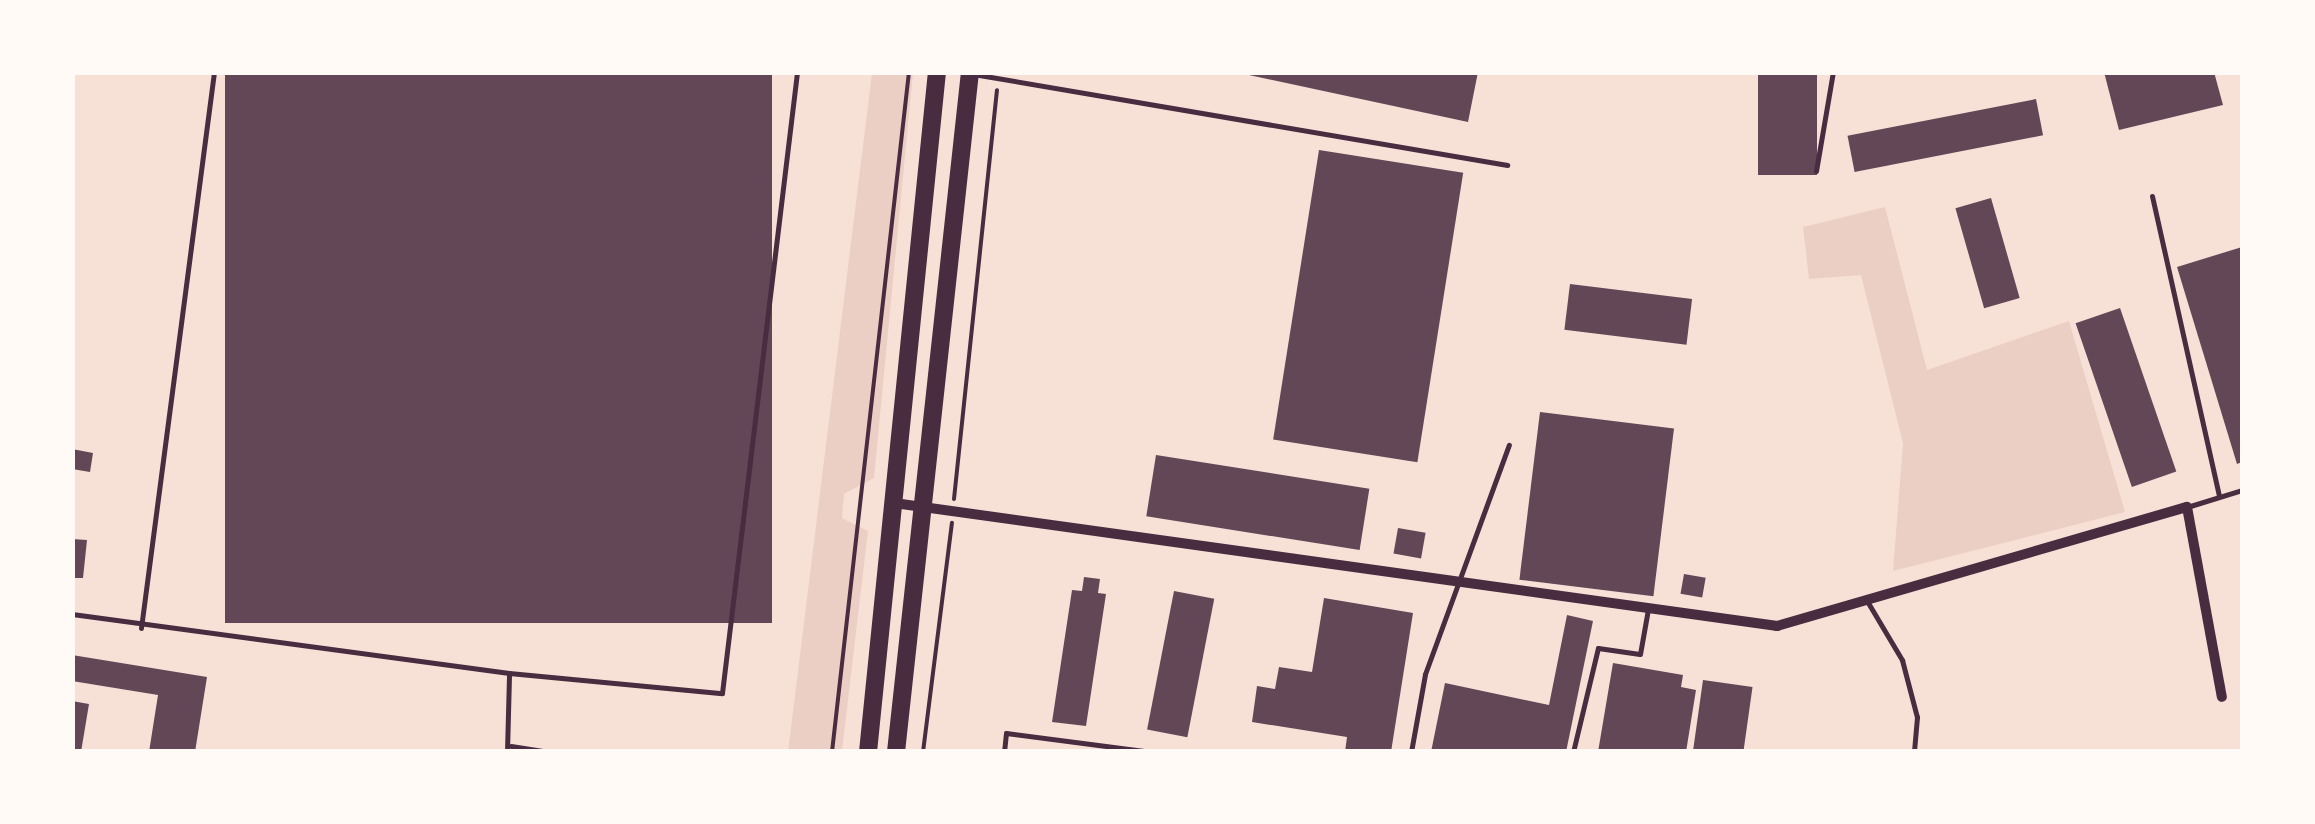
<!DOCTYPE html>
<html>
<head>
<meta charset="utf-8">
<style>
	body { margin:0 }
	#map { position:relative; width:2315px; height:824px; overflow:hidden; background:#f7e1d7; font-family:Roboto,sans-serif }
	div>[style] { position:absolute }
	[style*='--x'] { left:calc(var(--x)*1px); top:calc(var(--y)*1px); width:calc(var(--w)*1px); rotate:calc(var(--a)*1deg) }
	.green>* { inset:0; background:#ebcfc5 }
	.building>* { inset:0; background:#644757; transform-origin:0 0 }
	.path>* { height:4px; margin:-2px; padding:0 2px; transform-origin:2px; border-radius:2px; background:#4a2c40 }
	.service>* { height:5px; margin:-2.5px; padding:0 2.5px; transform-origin:2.5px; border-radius:2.5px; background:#4a2c40 }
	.minor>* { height:10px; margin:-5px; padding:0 5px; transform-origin:5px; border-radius:5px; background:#4a2c40 }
	.primary>* { height:18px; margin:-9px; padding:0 9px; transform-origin:9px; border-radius:9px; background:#4a2c40 }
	span { translate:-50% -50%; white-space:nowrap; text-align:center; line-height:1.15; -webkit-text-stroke:10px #fffaf5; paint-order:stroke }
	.frame { position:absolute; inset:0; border:75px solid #fffaf5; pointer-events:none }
</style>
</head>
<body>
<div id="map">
	<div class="green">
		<i style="clip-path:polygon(872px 73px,913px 73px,874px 478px,844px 494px,842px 518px,868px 531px,842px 751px,788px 752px)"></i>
		<i style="clip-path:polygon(1885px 207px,1927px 370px,2069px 321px,2125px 512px,1893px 571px,1903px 443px,1861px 275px,1809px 279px,1803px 227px)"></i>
	</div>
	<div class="building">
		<i style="left:225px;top:72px;width:547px;height:551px"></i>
		<i style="clip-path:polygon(1235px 72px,1478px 72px,1468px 122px)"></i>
		<i style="left:1758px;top:72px;width:59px;height:103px"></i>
		<i style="clip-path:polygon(2104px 72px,2214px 72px,2223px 105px,2119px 130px)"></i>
		<i style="left:2036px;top:99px;width:37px;height:192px;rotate:79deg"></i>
		<i style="left:1319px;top:150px;width:146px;height:293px;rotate:9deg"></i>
		<i style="left:1991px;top:198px;width:104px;height:37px;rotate:74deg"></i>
		<i style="clip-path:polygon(2242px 247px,2242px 462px,2237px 464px,2177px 267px)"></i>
		<i style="left:1570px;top:284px;width:123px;height:46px;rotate:7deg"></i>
		<i style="left:2120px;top:308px;width:173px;height:47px;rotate:71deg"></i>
		<i style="left:1540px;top:412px;width:135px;height:169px;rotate:7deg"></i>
		<i style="clip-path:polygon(72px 449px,93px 453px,90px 472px,72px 469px)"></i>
		<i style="left:1156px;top:455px;width:216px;height:62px;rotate:9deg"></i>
		<i style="left:1398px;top:528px;width:28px;height:26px;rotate:10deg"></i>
		<i style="clip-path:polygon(72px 539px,87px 540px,83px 578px,72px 578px)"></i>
		<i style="left:1684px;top:574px;width:22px;height:20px;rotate:10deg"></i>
		<i style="clip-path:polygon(1084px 577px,1100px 579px,1098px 593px,1106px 594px,1086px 726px,1052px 722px,1072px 590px,1082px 591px)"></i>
		<i style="left:1174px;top:591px;width:41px;height:141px;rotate:11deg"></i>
		<i style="clip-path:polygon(1324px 598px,1413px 613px,1391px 752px,1345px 752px,1347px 737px,1252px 722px,1257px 686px,1275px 689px,1279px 667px,1312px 672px)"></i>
		<i style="clip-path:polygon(1567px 615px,1593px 621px,1566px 752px,1431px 752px,1445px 683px,1549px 705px)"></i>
		<i style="clip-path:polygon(72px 655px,207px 677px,195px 752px,149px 752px,158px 695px,72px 681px)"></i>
		<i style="clip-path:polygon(1613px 663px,1683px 675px,1681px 687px,1696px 690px,1686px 752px,1598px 752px)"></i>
		<i style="left:1703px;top:680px;width:50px;height:73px;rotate:8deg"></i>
		<i style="clip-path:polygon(72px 701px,89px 704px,81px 752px,72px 752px)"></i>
	</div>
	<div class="path">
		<i style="--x:954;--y:499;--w:411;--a:-84"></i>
		<i style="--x:832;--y:752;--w:684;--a:-83.54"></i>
		<i style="--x:923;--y:752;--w:231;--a:-82.8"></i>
	</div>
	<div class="service">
		<i style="--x:973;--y:74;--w:542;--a:9.67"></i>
		<i style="--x:1816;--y:171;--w:100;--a:-80.3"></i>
		<i style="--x:2152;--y:196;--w:307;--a:77.4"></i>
		<i style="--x:2187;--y:507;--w:58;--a:-17.2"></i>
		<i style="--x:1867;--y:601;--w:69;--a:59.3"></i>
		<i style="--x:1902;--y:660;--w:59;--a:75.3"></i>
		<i style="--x:1917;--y:717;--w:35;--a:95"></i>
		<i style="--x:72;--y:614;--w:441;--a:7.7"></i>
		<i style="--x:509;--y:673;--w:214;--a:5.4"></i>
		<i style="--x:722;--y:693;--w:626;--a:-83.11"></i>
		<i style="--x:141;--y:628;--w:561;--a:-82.52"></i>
		<i style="--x:511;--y:746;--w:37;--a:9"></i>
		<i style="--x:507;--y:752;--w:79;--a:-88.5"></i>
		<i style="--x:1004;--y:752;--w:19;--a:-84"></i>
		<i style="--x:1006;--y:733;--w:147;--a:7.4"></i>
		<i style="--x:1411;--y:752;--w:79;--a:-79.8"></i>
		<i style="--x:1425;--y:674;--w:244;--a:-69.9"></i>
		<i style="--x:1573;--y:752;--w:107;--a:-76.5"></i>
		<i style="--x:1598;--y:648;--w:42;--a:8.1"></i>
		<i style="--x:1640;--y:654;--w:46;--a:-79.9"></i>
	</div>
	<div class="minor">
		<i style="--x:894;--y:503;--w:892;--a:7.93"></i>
		<i style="--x:1777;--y:626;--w:427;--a:-16.2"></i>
		<i style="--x:2187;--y:507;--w:193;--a:79.6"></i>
	</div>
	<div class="primary">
		<i style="--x:868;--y:752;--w:683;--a:-84.21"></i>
		<i style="--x:896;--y:752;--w:684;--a:-83.79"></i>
	</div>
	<div class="frame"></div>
</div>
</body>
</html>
